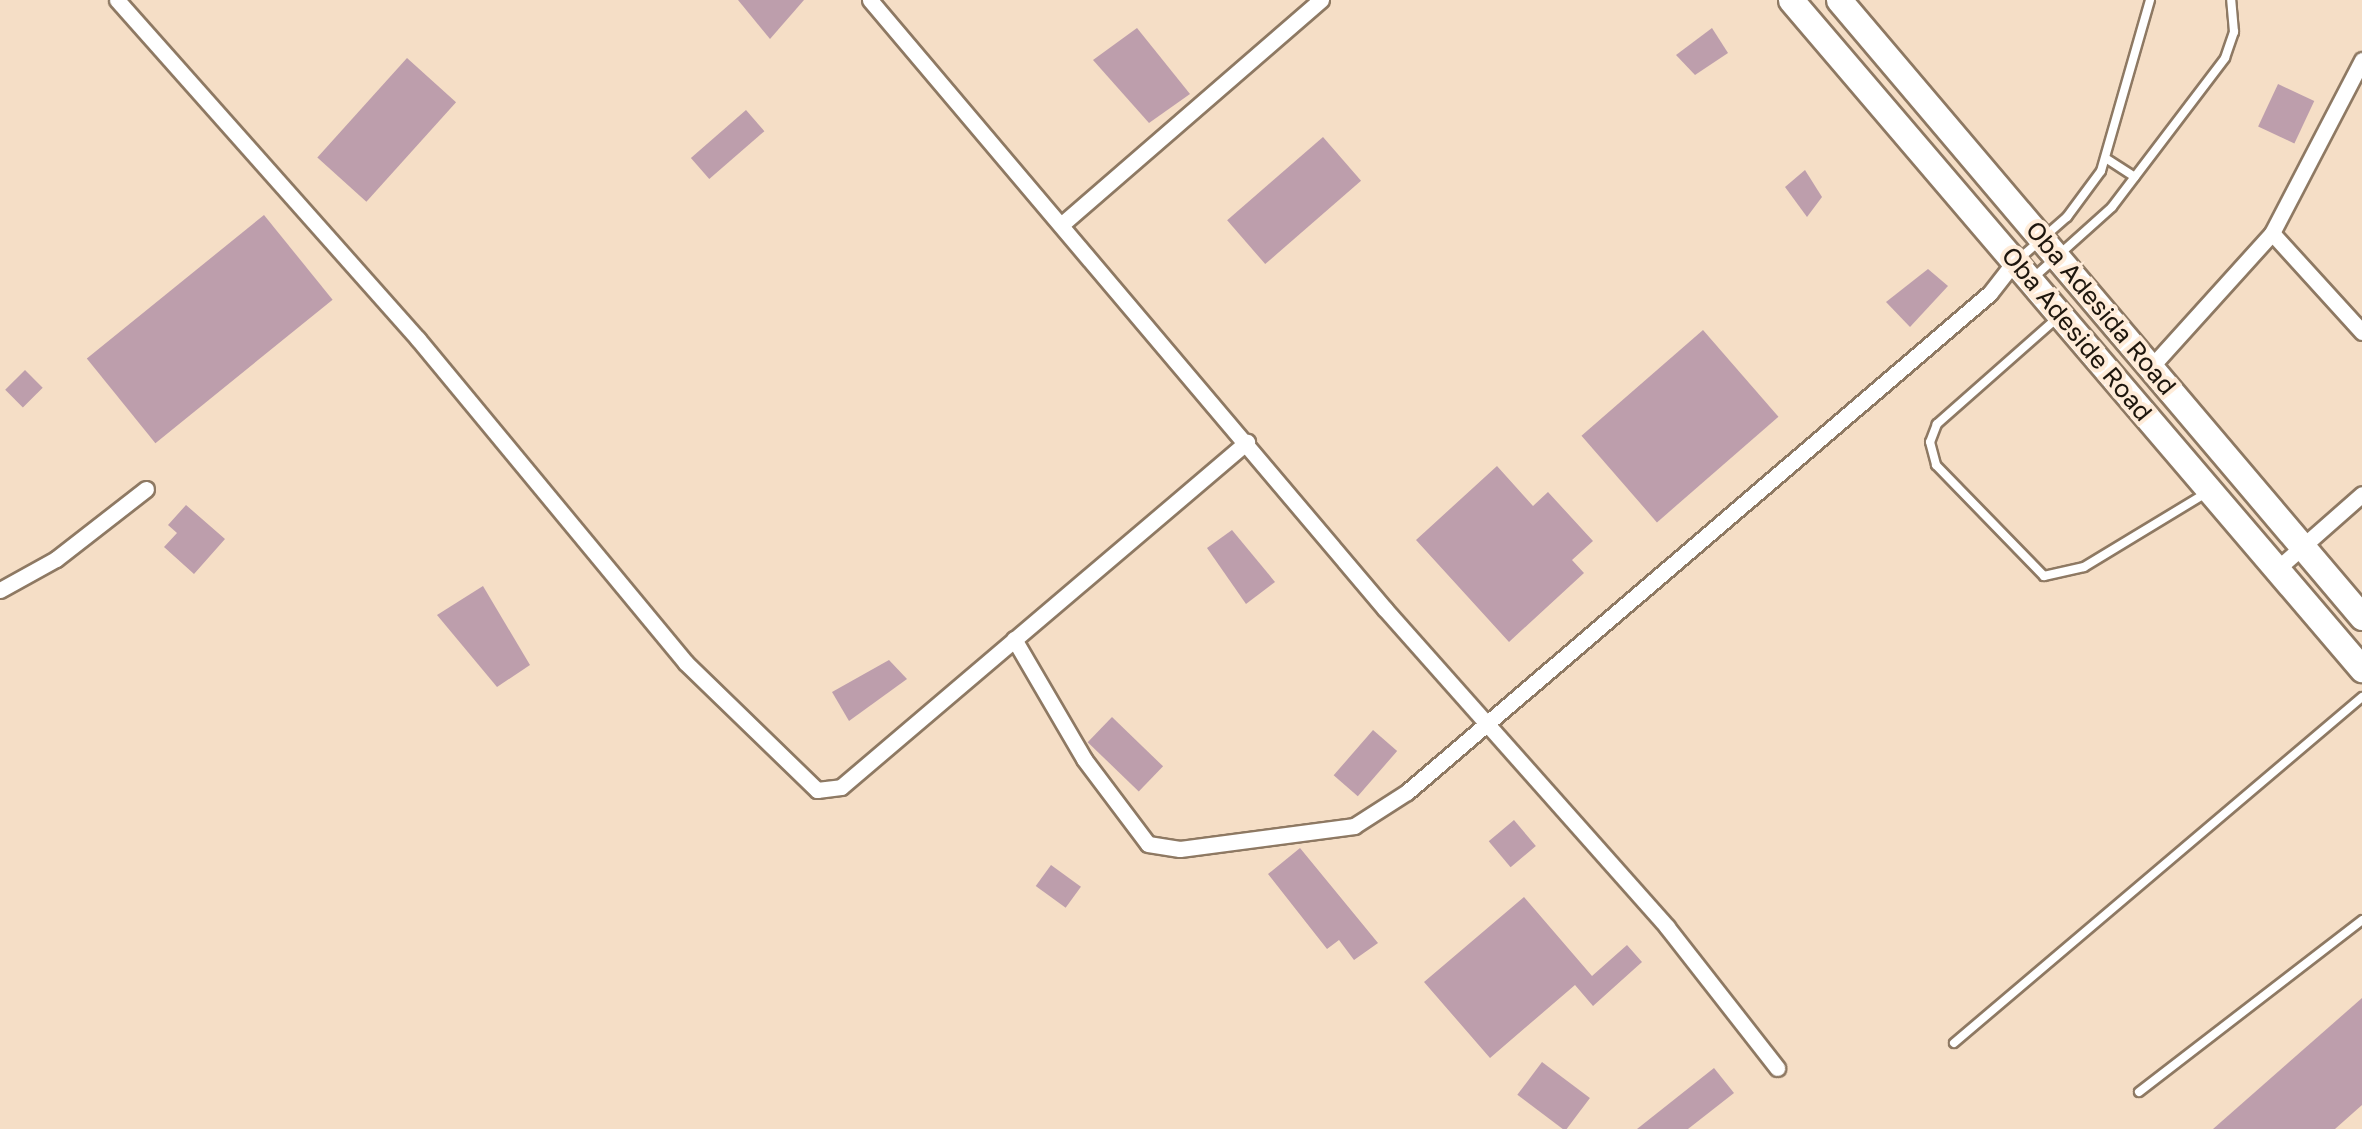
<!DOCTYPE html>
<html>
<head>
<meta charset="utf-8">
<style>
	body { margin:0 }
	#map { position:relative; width:2362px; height:1129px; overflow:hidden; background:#f5dec6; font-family:"Golos Text",sans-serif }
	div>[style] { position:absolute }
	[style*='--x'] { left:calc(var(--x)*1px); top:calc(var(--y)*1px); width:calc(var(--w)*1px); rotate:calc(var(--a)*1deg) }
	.building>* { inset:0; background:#bd9eac; transform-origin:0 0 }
	.roads { filter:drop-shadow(2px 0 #8e7963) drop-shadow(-2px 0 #8e7963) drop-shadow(0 2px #8e7963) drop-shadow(0 -2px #8e7963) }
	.lane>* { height:8px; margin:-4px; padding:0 4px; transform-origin:4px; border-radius:4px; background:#fff }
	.street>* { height:15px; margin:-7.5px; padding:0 7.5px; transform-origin:7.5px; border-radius:7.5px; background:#fff }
	.primary>* { height:25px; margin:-12.5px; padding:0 12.5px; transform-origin:12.5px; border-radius:12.5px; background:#fff }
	span { translate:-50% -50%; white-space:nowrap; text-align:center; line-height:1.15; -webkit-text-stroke:8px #ffecd9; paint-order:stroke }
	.street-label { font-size:25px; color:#1e160d }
</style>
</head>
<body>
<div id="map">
	<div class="building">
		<i style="clip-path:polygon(738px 0,804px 0,770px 39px)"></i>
		<i style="clip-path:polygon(1137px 28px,1190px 94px,1149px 123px,1093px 60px)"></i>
		<i style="clip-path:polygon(1712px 28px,1728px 53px,1695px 75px,1676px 55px)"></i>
		<i style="left:407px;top:58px;width:66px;height:134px;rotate:42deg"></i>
		<i style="left:2278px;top:84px;width:40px;height:47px;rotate:25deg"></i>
		<i style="left:746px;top:110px;width:28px;height:73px;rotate:49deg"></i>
		<i style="left:1323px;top:137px;width:58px;height:127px;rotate:49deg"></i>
		<i style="clip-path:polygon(1805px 170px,1822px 197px,1807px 217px,1785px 187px)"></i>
		<i style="left:264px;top:215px;width:109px;height:228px;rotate:51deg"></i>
		<i style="clip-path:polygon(1928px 269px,1948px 286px,1910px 327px,1886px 302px)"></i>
		<i style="left:1703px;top:330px;width:115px;height:161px;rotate:49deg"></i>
		<i style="left:25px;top:370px;width:25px;height:28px;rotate:45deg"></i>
		<i style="clip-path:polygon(1497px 466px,1533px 506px,1548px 492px,1593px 541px,1572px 560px,1584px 573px,1509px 642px,1416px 540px)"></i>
		<i style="clip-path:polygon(186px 505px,225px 539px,194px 574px,164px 547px,177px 533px,168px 525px)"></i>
		<i style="clip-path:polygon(1232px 530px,1275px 582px,1246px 604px,1207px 548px)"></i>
		<i style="clip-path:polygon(483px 586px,530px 665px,497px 687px,437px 615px)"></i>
		<i style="clip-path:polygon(889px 660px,907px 679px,849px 721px,832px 692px)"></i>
		<i style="left:1112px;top:717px;width:71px;height:35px;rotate:44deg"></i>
		<i style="left:1373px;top:730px;width:32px;height:60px;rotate:41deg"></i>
		<i style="left:1514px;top:820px;width:34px;height:33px;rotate:50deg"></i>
		<i style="clip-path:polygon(1300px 848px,1378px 943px,1354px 960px,1339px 940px,1327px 949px,1268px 874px)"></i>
		<i style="left:1051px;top:865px;width:37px;height:26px;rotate:36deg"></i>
		<i style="clip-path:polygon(1524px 897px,1592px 976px,1627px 945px,1642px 962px,1593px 1006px,1575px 985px,1490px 1058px,1424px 982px)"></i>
		<i style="clip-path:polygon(2362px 998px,2362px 1105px,2335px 1129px,2213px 1129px)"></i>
		<i style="left:1542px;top:1062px;width:60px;height:41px;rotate:37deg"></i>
		<i style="clip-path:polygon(1714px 1068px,1734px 1093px,1688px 1129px,1637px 1129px)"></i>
	</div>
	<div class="roads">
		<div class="lane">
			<i style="--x:2107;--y:159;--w:33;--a:33"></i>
			<i style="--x:2019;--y:259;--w:64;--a:-41.2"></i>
			<i style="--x:2067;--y:217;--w:57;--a:-53.5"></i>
			<i style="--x:2101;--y:171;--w:178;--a:-74"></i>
			<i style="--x:2033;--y:278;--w:106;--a:-41.9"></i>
			<i style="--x:2112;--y:207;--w:187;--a:-52.8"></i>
			<i style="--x:2225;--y:58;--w:28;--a:-71"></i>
			<i style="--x:2234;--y:32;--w:32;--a:-95"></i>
			<i style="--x:2056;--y:319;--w:159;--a:138.6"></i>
			<i style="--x:1937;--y:424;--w:19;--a:111"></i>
			<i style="--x:1930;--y:442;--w:24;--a:75"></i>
			<i style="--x:1936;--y:465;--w:155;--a:45.8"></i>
			<i style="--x:2044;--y:576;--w:41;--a:-12.7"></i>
			<i style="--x:2084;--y:567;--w:143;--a:-31.2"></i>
			<i style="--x:1954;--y:1043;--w:535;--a:-40.3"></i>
			<i style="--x:2139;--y:1092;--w:282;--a:-37.6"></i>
		</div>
		<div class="street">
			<i style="--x:117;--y:0;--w:453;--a:48.4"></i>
			<i style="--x:418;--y:339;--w:419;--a:50.4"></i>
			<i style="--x:685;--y:662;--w:184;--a:44.1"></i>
			<i style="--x:817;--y:790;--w:24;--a:-7"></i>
			<i style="--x:841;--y:787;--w:533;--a:-40.36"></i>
			<i style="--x:870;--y:0;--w:798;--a:49.78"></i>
			<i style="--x:1385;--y:609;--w:425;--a:48.4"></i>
			<i style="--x:1667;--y:927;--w:179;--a:52"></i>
			<i style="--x:1061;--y:225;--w:344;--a:-40.9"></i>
			<i style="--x:2272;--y:233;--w:134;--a:47.7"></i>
			<i style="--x:2151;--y:367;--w:181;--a:-47.9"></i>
			<i style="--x:2272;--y:233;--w:195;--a:-62.5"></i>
			<i style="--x:2277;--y:569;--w:113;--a:-41.4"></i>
			<i style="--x:0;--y:590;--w:64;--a:-29"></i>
			<i style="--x:56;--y:559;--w:114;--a:-37.9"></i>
			<i style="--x:1014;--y:639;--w:139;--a:59.7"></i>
			<i style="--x:1084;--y:759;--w:106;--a:53"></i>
			<i style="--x:1148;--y:844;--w:32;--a:9"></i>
			<i style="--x:1180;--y:849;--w:176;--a:-7.5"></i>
			<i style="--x:1354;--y:826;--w:63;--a:-32.7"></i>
			<i style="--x:1407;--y:792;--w:767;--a:-40.56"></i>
			<i style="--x:1990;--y:293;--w:41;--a:-52"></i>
		</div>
		<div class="primary">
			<i style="--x:1791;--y:0;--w:880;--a:49.52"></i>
			<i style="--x:1839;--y:0;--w:809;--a:49.71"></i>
		</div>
	</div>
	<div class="street-label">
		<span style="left:2101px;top:308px;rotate:50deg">Oba Adesida Road</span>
		<span style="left:2077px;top:334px;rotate:50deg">Oba Adeside Road</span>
	</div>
</div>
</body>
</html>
